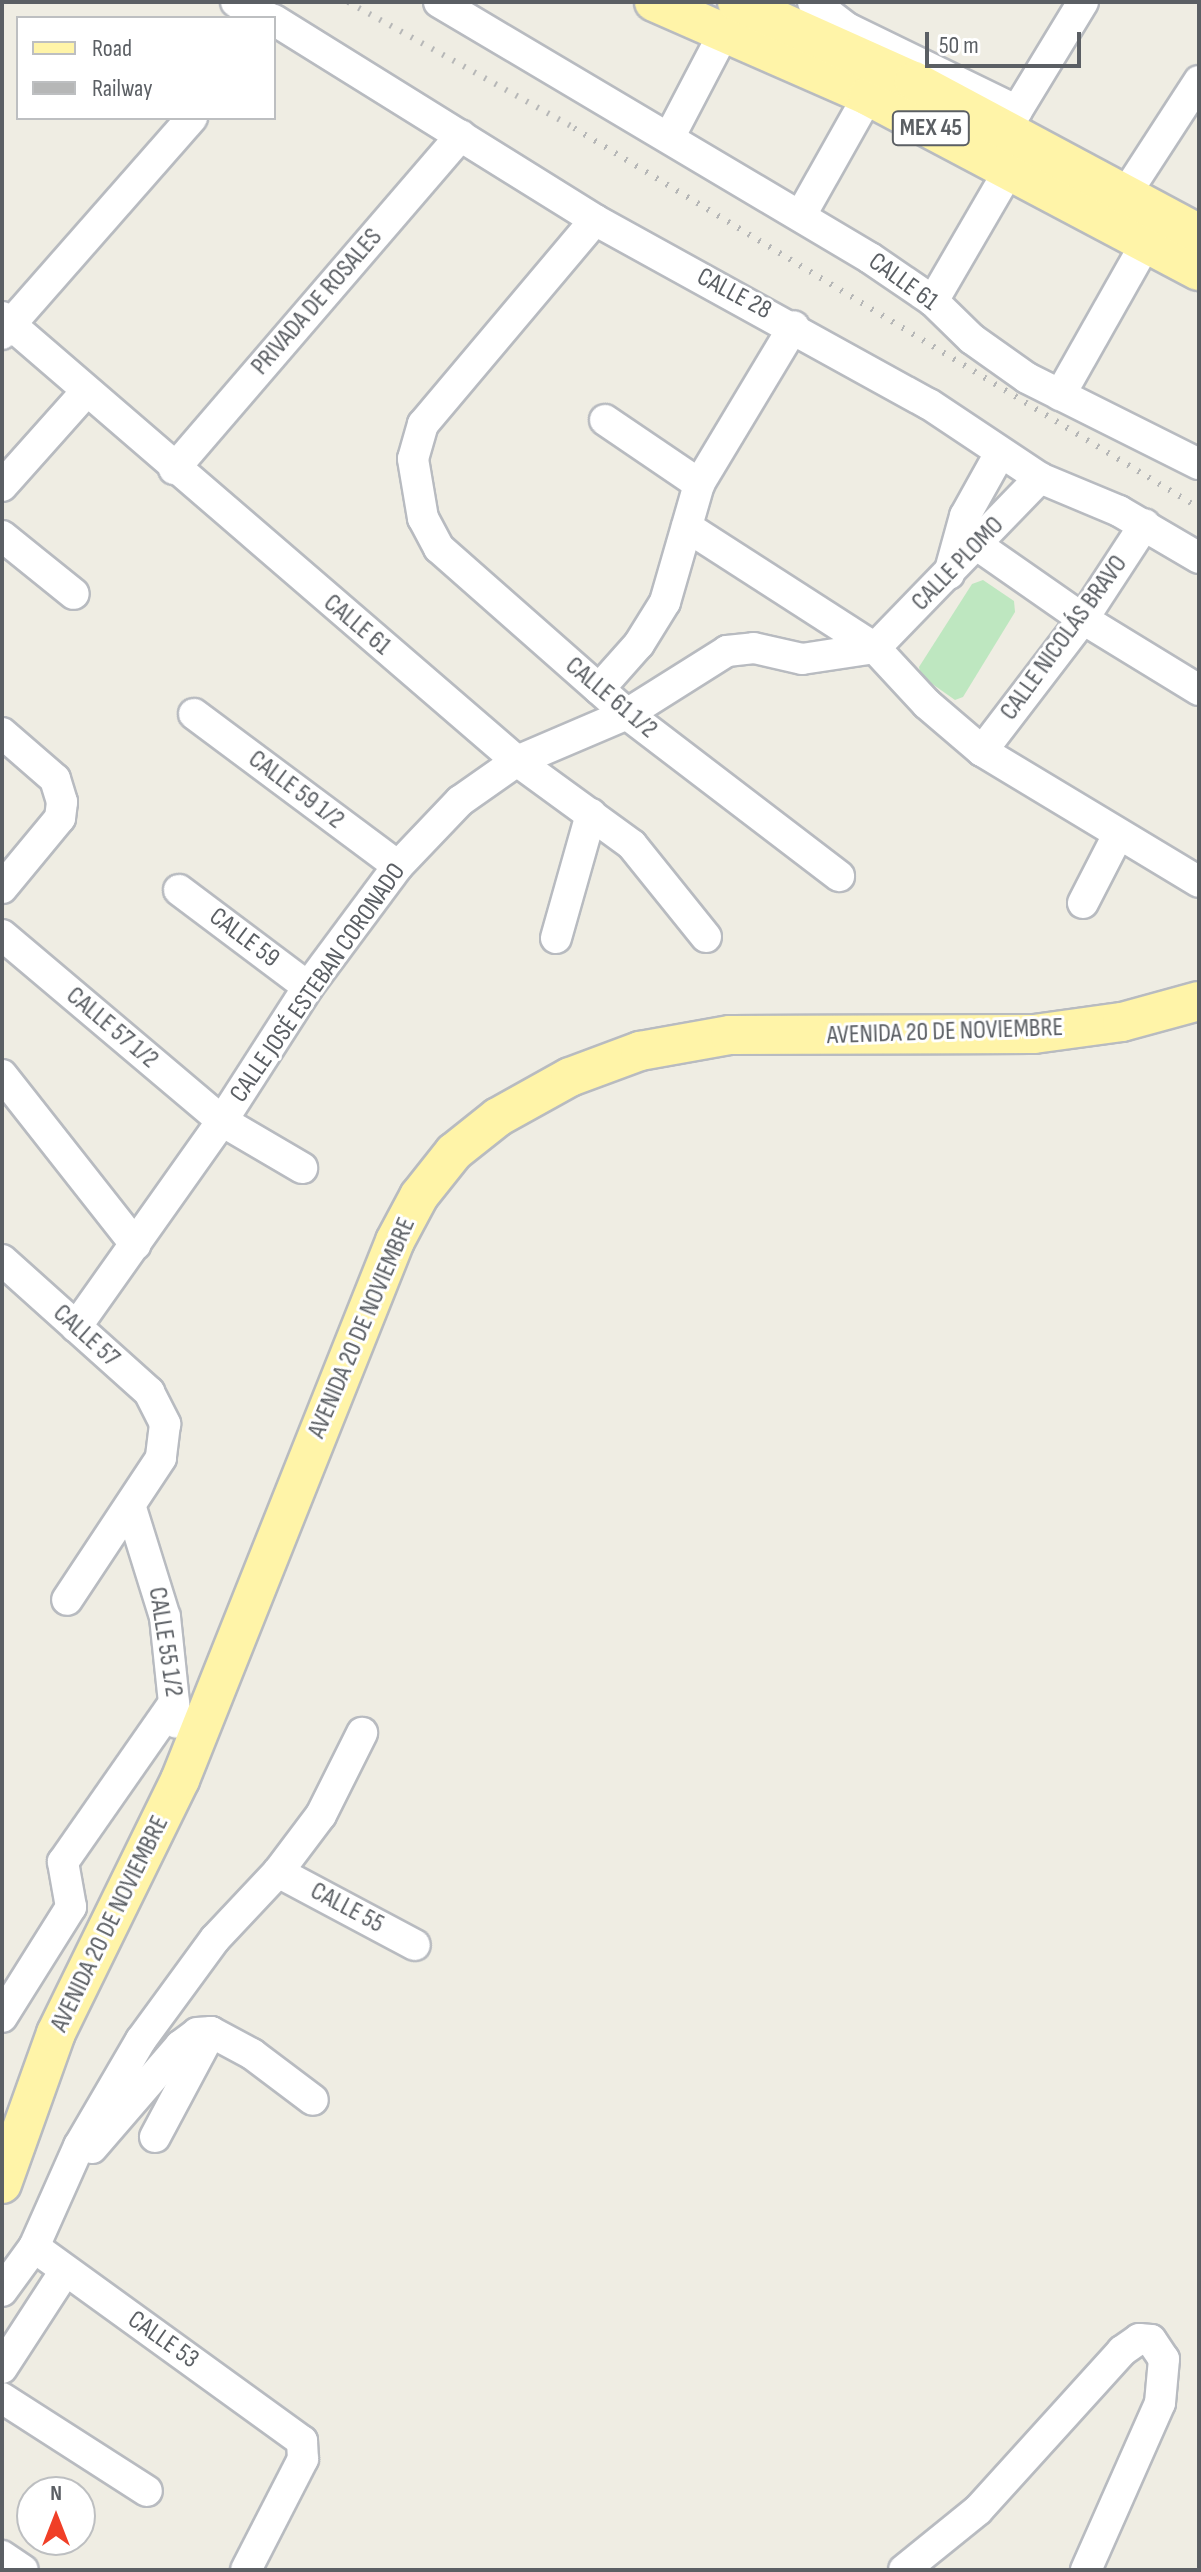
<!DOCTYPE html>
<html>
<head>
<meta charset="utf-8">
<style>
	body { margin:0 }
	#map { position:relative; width:1201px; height:2572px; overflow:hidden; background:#efede3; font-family:"Sofia Sans Condensed",sans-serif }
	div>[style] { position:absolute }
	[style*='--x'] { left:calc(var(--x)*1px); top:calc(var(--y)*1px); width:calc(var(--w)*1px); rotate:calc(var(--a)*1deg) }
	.green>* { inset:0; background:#bee7c0 }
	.roads { filter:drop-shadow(2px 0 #b8bbc0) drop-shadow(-2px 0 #b8bbc0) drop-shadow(0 2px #b8bbc0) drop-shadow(0 -2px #b8bbc0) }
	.minor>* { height:30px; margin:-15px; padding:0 15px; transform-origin:15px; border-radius:15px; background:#fff }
	.major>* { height:38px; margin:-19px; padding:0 19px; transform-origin:19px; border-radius:19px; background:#fff4a8 }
	.rail>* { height:6px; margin-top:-3px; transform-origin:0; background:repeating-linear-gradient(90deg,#b6b7b7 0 2px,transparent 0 12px) }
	span { translate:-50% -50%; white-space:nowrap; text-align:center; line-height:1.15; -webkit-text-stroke:6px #fff; paint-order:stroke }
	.shield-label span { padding:2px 6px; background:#fff; border:2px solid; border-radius:6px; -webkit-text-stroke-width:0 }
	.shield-label { font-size:24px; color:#5b5f64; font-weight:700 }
	.street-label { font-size:26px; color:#5b5f64 }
	.frame { position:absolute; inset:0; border:4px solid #5b5f64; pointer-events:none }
	.legend { position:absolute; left:16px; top:16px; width:260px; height:104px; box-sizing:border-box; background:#fff; border:2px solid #bdbfc1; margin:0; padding:10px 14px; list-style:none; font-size:24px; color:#5b5f64 }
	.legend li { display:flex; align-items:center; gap:16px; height:40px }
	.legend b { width:40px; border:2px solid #bdbfc1 }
	.north { position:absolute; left:16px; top:2476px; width:80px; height:80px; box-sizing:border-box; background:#fff; border:2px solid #bdbfc1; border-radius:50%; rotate:0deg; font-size:22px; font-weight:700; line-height:32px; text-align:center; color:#5b5f64 }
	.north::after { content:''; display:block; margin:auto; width:28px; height:36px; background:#f03f27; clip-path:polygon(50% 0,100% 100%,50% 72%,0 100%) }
	.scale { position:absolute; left:925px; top:32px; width:156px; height:36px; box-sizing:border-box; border:4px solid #5b5f64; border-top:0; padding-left:10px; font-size:24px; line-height:28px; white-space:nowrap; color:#5b5f64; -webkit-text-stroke:6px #fff; paint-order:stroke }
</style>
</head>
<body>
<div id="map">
	<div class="green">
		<i style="clip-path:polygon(983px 580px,1014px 601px,1015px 612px,963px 697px,955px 700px,921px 676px,919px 667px,972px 584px)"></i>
	</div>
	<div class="roads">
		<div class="minor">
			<i style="--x:236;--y:2;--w:37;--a:26"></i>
			<i style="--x:439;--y:2;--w:501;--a:30.71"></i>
			<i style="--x:870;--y:258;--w:76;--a:34.3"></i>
			<i style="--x:933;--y:301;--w:54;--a:44.3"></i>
			<i style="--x:972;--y:339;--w:67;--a:35.3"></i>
			<i style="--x:1027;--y:378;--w:192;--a:26.6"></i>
			<i style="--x:813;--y:2;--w:43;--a:37.4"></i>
			<i style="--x:847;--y:28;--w:189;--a:26"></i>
			<i style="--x:274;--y:20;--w:378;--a:31.9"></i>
			<i style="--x:595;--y:220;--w:381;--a:28.9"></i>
			<i style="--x:929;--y:404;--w:133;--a:33.7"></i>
			<i style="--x:1040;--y:478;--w:86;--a:22.7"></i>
			<i style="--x:1119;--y:511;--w:93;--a:30.4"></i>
			<i style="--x:1007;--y:127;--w:146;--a:-58.7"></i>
			<i style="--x:670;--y:136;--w:119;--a:-62.4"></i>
			<i style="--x:1125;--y:195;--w:136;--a:-57"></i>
			<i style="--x:801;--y:215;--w:137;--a:-60.6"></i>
			<i style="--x:595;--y:220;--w:267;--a:130.1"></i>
			<i style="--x:423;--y:424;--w:36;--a:106"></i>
			<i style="--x:413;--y:459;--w:60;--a:80.4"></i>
			<i style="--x:423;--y:518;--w:34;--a:62"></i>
			<i style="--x:439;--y:548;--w:251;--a:41.4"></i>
			<i style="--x:627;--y:714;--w:267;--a:37.4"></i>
			<i style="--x:933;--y:301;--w:155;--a:-59.8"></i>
			<i style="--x:2;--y:317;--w:680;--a:40.77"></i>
			<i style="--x:517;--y:761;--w:142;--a:36.1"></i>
			<i style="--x:632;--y:845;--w:118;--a:51.2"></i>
			<i style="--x:2;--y:334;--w:288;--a:-48.7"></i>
			<i style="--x:1060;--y:395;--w:175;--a:-60.5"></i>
			<i style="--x:605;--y:420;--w:114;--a:34.2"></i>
			<i style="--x:174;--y:469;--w:440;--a:-49.3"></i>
			<i style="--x:2;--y:486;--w:125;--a:-48.3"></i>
			<i style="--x:687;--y:527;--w:224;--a:32.8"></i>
			<i style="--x:875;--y:648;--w:76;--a:47.1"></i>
			<i style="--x:927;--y:704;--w:72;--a:40.5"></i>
			<i style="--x:982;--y:751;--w:253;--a:31.1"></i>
			<i style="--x:2;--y:536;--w:92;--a:38.9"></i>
			<i style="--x:977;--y:545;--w:129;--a:34.9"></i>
			<i style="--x:1083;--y:619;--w:136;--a:31.5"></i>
			<i style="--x:949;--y:574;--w:60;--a:-74.6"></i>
			<i style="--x:965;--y:516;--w:72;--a:-60.9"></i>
			<i style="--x:599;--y:689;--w:60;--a:-48.4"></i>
			<i style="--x:639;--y:644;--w:49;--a:-58.2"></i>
			<i style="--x:665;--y:602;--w:123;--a:-73.9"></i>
			<i style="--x:699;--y:484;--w:184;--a:-59"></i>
			<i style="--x:194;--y:714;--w:254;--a:36.7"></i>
			<i style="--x:2;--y:733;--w:70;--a:41"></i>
			<i style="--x:55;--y:779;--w:24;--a:73"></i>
			<i style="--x:62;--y:802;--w:16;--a:97"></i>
			<i style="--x:60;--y:818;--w:91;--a:129.6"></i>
			<i style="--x:982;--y:751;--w:166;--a:-52.6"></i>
			<i style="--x:1083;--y:619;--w:113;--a:-56.9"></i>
			<i style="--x:179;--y:890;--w:161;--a:36.9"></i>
			<i style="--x:1083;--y:903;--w:76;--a:-62.8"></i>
			<i style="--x:2;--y:935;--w:288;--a:40.2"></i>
			<i style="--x:222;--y:1121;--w:93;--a:30.4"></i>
			<i style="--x:556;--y:938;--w:129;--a:-74.2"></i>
			<i style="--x:2;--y:1075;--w:216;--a:51.8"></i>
			<i style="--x:2;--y:1260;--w:198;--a:41.9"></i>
			<i style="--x:149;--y:1392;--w:36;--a:63"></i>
			<i style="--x:165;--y:1424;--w:34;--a:97"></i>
			<i style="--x:161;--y:1458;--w:170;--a:123.5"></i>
			<i style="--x:76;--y:1327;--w:252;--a:-54.7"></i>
			<i style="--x:222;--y:1121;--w:159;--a:-57.3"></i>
			<i style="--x:308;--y:987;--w:151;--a:-53.4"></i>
			<i style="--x:398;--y:866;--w:90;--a:-46.4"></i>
			<i style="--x:460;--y:801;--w:70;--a:-35.1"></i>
			<i style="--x:517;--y:761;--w:120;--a:-23.1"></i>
			<i style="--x:627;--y:714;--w:118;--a:-32.2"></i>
			<i style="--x:727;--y:651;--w:27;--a:-6"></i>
			<i style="--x:754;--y:648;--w:49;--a:12.9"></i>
			<i style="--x:802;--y:659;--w:74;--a:-8.6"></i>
			<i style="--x:875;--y:648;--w:237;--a:-45.9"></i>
			<i style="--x:131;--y:1508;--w:114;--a:72.7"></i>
			<i style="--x:165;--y:1617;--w:106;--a:84"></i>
			<i style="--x:278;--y:1872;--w:155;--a:28.1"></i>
			<i style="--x:2;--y:2017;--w:130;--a:-57.9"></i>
			<i style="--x:71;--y:1907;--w:46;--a:-100.1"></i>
			<i style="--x:63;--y:1862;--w:194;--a:-55.1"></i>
			<i style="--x:155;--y:2137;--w:119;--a:-61.9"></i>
			<i style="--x:92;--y:2148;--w:135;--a:-49.2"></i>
			<i style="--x:180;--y:2046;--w:21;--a:-37"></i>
			<i style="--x:197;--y:2033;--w:14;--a:-4"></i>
			<i style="--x:211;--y:2032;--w:47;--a:28.2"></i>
			<i style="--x:252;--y:2054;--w:76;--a:37"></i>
			<i style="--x:34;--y:2247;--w:331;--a:35.9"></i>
			<i style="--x:302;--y:2441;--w:18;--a:87"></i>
			<i style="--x:303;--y:2459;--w:125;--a:117.2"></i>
			<i style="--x:2;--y:2291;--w:54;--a:-54"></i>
			<i style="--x:34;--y:2247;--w:111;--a:-66"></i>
			<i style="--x:79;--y:2146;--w:123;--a:-59.7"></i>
			<i style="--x:141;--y:2040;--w:125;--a:-53.8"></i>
			<i style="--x:215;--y:1939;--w:92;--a:-46.8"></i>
			<i style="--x:278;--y:1872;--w:71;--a:-53"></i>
			<i style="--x:321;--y:1815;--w:92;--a:-63.4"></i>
			<i style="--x:2;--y:2368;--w:116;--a:-57"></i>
			<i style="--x:2;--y:2398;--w:172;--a:32.7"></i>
			<i style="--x:2;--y:2556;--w:25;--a:34"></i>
			<i style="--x:904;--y:2570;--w:95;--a:-39"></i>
			<i style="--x:978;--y:2510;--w:215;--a:-47.8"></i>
			<i style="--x:1122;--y:2351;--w:21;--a:-35"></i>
			<i style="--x:1139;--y:2339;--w:12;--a:5"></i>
			<i style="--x:1151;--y:2340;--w:23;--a:56"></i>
			<i style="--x:1164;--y:2359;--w:44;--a:95.2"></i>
			<i style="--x:1160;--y:2403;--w:183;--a:113.9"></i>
		</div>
		<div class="major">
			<i style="--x:654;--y:2;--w:234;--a:23.7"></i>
			<i style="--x:868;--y:96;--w:374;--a:27.9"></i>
			<i style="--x:737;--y:2;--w:194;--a:24.1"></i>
			<i style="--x:914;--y:81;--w:323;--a:28.2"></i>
			<i style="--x:2;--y:2184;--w:160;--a:-70.3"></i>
			<i style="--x:56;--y:2033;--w:282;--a:-63.9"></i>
			<i style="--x:180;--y:1780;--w:580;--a:-68.25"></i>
			<i style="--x:395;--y:1241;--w:51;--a:-61.9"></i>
			<i style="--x:419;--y:1196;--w:56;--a:-51.5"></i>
			<i style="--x:454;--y:1152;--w:56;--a:-38.5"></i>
			<i style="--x:498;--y:1117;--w:82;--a:-29.1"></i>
			<i style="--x:570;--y:1077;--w:75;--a:-20.4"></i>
			<i style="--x:640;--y:1051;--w:91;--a:-10.1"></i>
			<i style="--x:730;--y:1035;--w:304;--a:-0.2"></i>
			<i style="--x:1034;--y:1034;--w:89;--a:-7.8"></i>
			<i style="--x:1122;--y:1022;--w:80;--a:-15.3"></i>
		</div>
	</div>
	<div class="rail">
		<i style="--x:348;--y:2;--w:259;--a:29.1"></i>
		<i style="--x:574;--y:128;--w:731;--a:31.3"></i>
	</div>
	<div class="shield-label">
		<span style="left:931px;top:128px">MEX 45</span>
	</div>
	<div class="street-label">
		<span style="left:903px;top:282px;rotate:36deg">CALLE 61</span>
		<span style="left:734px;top:294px;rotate:28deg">CALLE 28</span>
		<span style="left:317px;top:302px;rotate:-49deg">PRIVADA DE ROSALES</span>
		<span style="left:958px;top:564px;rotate:-46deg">CALLE PLOMO</span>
		<span style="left:357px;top:625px;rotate:40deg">CALLE 61</span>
		<span style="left:1064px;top:638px;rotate:-54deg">CALLE NICOLÁS BRAVO</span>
		<span style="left:611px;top:698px;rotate:40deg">CALLE 61 1/2</span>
		<span style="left:296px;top:790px;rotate:37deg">CALLE 59 1/2</span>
		<span style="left:244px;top:938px;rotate:37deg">CALLE 59</span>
		<span style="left:318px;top:983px;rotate:-55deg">CALLE JOSÉ ESTEBAN CORONADO</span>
		<span style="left:112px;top:1028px;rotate:40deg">CALLE 57 1/2</span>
		<span style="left:945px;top:1032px;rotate:-2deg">AVENIDA 20 DE NOVIEMBRE</span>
		<span style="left:362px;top:1328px;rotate:-67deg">AVENIDA 20 DE NOVIEMBRE</span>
		<span style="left:86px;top:1336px;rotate:42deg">CALLE 57</span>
		<span style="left:165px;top:1642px;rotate:81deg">CALLE 55 1/2</span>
		<span style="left:347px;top:1908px;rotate:28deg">CALLE 55</span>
		<span style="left:110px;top:1924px;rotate:-64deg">AVENIDA 20 DE NOVIEMBRE</span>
		<span style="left:163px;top:2340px;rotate:35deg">CALLE 53</span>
	</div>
	<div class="frame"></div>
	<ul class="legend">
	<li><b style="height:10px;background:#fff4a8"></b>Road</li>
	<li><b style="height:10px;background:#b6b7b7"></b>Railway</li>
	</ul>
	<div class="north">N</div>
	<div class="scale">50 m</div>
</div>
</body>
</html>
